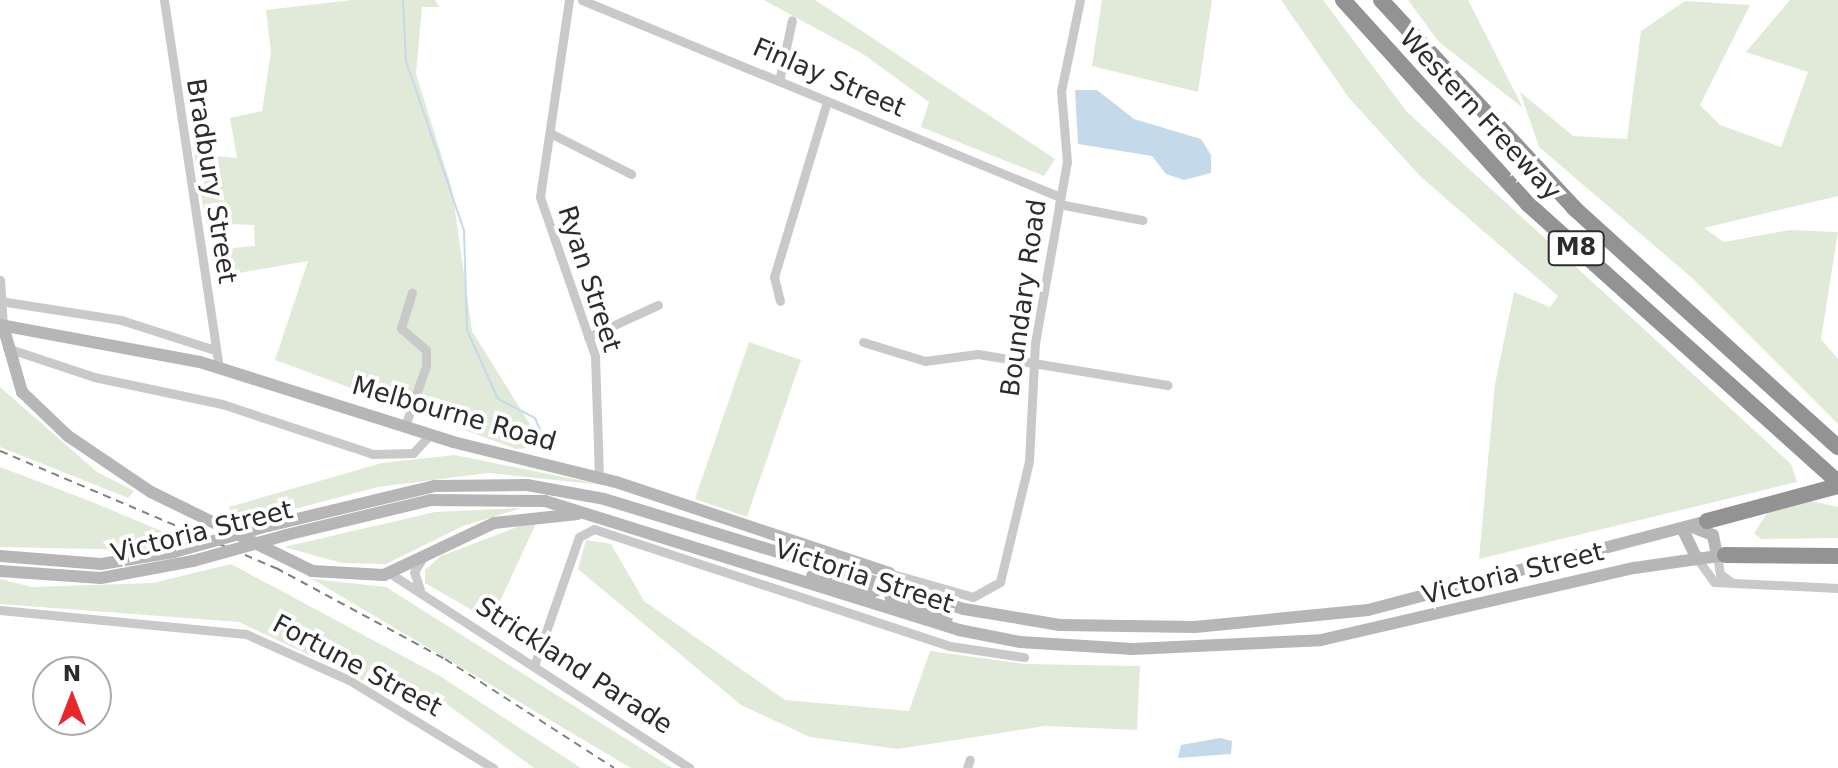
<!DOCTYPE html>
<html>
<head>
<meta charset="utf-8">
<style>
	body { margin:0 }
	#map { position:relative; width:1838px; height:768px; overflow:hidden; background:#fff; font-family:"DejaVu Sans",sans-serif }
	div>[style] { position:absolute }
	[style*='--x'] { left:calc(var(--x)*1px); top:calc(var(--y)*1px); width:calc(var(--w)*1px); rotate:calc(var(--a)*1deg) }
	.green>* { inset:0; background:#e1ead8; transform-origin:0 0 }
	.water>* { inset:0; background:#c4daeb }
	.stream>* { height:2px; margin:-1px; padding:0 1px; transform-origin:1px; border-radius:1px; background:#c4daeb }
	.street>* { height:9px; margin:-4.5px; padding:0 4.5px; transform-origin:4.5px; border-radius:4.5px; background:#c9c9c9 }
	.secondary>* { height:12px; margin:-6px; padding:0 6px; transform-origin:6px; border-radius:6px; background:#b6b6b6 }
	.highway>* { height:16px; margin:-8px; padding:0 8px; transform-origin:8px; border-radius:8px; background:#939393 }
	.rail>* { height:2px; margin-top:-1px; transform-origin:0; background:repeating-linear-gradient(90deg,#818181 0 8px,transparent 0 14px) }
	.secondary-bridge>* { height:12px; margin:-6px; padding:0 6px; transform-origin:6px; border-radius:6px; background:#b6b6b6 }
	span { translate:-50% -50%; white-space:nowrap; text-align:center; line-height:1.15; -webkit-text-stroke:8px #fff; paint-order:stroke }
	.shield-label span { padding:2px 6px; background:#fff; border:2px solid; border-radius:6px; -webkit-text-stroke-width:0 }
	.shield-label { font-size:24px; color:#2c2c2c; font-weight:700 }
	.street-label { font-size:26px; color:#2c2c2c }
	.north { position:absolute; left:32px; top:656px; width:80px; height:80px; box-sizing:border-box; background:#fff; border:2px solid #ababab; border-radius:50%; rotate:0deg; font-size:22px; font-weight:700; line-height:32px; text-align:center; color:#2c2c2c }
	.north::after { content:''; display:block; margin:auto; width:28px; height:36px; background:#e9282c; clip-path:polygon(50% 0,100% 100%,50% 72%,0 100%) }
</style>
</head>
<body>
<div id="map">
	<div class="green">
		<i style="clip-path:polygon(352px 0,435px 0,439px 7px,422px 7px,416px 74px,452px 189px,472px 331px,544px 447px,516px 449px,275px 360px,308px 261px,215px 277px,211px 250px,255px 246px,254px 225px,206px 223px,194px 154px,237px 158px,230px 118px,262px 111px,271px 52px,266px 10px)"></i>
		<i style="clip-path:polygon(764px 0,815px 0,1055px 159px,1044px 176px,921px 127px,929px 102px,863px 54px)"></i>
		<i style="clip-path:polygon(1102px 0,1212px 0,1198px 92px,1092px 66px)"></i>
		<i style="clip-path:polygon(1281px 0,1323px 0,1407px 112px,1791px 464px,1797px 482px,1479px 559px,1495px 384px,1514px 292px,1550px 307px,1558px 296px,1420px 176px,1349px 98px)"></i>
		<i style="clip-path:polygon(1408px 0,1468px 0,1523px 108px,1439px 42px)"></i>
		<i style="clip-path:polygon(1790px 0,1838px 0,1838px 196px,1704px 228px,1724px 242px,1789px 230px,1838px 232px,1821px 339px,1838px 359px,1838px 424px,1691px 277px,1539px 147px,1520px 92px,1573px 136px,1627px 139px,1641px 31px,1685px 1px,1750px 5px,1700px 105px,1720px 125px,1781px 147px,1808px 72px,1746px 52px)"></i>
		<i style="left:749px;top:342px;width:55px;height:166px;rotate:19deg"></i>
		<i style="clip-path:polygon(0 387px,97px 472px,134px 491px,128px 498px,0 447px)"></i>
		<i style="clip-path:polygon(455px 455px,603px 485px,488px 473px,378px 487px,234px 525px,229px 507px,382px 463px)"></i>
		<i style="clip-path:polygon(0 467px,90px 501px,178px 538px,144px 550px,0 547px)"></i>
		<i style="clip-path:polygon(1806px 500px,1838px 507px,1838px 538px,1761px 539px,1754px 533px,1770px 509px)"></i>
		<i style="clip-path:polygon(522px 508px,463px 526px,386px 564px,342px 563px,284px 547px,435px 512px)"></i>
		<i style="clip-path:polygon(538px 519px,491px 621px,425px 583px,425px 570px,441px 556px)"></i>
		<i style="clip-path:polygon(586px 540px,611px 544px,644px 601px,785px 700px,909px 711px,930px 651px,1026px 664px,1140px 666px,1137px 730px,1045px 726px,898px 749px,810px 737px,741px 705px,578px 569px)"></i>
		<i style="clip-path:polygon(231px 564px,440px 676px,581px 768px,534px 768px,444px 702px,419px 707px,239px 622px,0 604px,0 579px,32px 587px,153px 583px)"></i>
		<i style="clip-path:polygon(312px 579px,386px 587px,672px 768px,631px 768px)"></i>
	</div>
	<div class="water">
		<i style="clip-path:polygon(1075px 90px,1097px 90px,1134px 119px,1201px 139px,1211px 155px,1211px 173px,1184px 180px,1166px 174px,1152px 156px,1078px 144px)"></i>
		<i style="clip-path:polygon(1220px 738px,1232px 741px,1231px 754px,1178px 758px,1181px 745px)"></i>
	</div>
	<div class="stream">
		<i style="--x:403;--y:0;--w:61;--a:87.2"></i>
		<i style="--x:406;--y:61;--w:179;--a:71.1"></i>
		<i style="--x:464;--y:230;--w:100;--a:88.3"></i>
		<i style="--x:467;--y:330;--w:76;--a:65.8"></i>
		<i style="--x:498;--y:399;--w:42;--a:27.2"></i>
		<i style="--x:535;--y:418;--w:30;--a:67"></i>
	</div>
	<div class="street">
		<i style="--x:164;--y:0;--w:371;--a:81.5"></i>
		<i style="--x:569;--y:0;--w:199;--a:98.4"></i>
		<i style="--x:540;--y:197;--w:168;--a:70.9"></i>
		<i style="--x:595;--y:356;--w:121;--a:88.1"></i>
		<i style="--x:582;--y:0;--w:517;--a:22.4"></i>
		<i style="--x:779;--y:81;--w:62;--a:-78"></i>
		<i style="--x:550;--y:133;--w:91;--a:26.8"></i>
		<i style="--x:1059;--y:204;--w:85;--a:10.9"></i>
		<i style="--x:0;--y:280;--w:46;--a:86.3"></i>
		<i style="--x:0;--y:301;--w:122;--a:8.9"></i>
		<i style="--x:121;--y:320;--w:96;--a:17.7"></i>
		<i style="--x:780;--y:301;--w:25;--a:-104"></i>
		<i style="--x:774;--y:277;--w:183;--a:-73.2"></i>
		<i style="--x:588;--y:337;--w:77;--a:-24.6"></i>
		<i style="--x:863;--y:342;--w:65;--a:17"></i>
		<i style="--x:925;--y:361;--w:53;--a:-7.5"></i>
		<i style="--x:978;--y:354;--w:192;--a:9.3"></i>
		<i style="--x:7;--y:348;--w:92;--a:18.4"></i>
		<i style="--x:94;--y:377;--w:131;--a:11.9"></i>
		<i style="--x:222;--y:404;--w:159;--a:18.3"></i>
		<i style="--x:373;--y:454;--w:40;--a:-1.4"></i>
		<i style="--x:413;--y:453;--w:25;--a:-47"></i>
		<i style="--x:405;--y:426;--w:64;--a:-70.7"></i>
		<i style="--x:426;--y:366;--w:16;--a:-90"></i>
		<i style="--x:426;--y:350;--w:33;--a:-139"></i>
		<i style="--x:401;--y:328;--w:37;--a:-73"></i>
		<i style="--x:1717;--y:555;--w:19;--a:81"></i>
		<i style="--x:1720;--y:574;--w:14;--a:36"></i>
		<i style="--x:1696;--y:557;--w:31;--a:54"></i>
		<i style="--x:1714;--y:582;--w:124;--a:2.8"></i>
		<i style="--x:889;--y:573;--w:87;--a:15.9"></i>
		<i style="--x:973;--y:597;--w:31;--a:-29"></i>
		<i style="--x:1000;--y:582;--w:124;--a:-76.5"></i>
		<i style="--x:1029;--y:461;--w:118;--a:-87.1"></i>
		<i style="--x:1035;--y:343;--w:184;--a:-80"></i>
		<i style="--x:1067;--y:162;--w:71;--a:-94.8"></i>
		<i style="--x:1061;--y:91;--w:93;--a:-78.2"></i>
		<i style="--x:391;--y:574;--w:356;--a:33"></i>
		<i style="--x:420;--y:590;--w:19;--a:-108"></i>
		<i style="--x:414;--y:572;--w:17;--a:-59"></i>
		<i style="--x:0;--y:610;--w:247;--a:5.6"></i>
		<i style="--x:246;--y:634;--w:113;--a:24.1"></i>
		<i style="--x:349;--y:680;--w:169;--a:31.4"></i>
		<i style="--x:535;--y:663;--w:133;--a:-70.8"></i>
		<i style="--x:579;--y:537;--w:17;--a:-28"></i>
		<i style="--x:594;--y:529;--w:375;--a:18.2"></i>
		<i style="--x:950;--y:646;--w:75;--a:8.5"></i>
		<i style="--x:967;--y:768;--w:9;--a:-72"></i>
	</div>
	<div class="secondary">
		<i style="--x:0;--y:325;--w:203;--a:10.5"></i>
		<i style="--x:200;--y:362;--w:265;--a:17.5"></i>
		<i style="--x:453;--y:442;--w:168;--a:13.8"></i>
		<i style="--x:616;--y:482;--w:288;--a:18.4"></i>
		<i style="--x:889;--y:573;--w:26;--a:86"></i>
		<i style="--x:891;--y:599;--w:59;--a:19.7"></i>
		<i style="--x:3;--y:326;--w:69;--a:73.9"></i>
		<i style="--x:22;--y:392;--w:64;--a:43.7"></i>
		<i style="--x:68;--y:436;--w:100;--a:34"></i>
		<i style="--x:151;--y:492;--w:179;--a:26.1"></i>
		<i style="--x:312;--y:571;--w:72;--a:3.2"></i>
		<i style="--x:384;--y:575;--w:122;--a:-25.3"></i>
		<i style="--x:494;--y:523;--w:84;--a:-6.1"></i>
		<i style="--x:268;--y:526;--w:172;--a:-13.5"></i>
		<i style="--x:435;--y:486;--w:92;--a:-0.6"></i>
		<i style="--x:527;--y:485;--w:78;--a:10.3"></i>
		<i style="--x:604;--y:499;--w:376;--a:17"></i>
		<i style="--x:964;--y:609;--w:97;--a:9.5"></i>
		<i style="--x:1060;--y:625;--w:135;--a:0.8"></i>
		<i style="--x:1195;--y:627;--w:174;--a:-5.6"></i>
		<i style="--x:1368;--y:610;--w:350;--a:-14.7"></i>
		<i style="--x:1692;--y:527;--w:22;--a:21"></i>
		<i style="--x:1713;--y:535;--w:20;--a:79"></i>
		<i style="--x:1682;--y:528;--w:32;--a:64"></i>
		<i style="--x:286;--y:535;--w:149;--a:-13.6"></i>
		<i style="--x:431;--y:500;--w:114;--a:0.5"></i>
		<i style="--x:545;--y:501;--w:434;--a:17.3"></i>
		<i style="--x:959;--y:630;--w:62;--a:11.1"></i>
		<i style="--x:1020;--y:642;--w:113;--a:3.5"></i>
		<i style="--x:1133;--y:649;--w:188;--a:-2.7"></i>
		<i style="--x:1321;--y:640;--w:321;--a:-13"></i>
		<i style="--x:1634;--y:568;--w:92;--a:-8.1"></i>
		<i style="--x:0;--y:556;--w:101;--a:4.5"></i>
		<i style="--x:101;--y:564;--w:74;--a:-9.3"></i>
		<i style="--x:0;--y:571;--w:101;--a:4"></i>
		<i style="--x:101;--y:578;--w:94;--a:-10.5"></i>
		<i style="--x:812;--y:576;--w:60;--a:16.3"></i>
		<i style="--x:870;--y:593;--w:18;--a:-22"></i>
	</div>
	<div class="highway">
		<i style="--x:1343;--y:0;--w:275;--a:47.8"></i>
		<i style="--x:1528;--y:204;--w:416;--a:41.9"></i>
		<i style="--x:1381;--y:0;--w:284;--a:47.1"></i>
		<i style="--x:1574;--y:208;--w:356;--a:42.2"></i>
		<i style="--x:1707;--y:521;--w:136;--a:-15"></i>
		<i style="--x:1725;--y:555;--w:113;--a:0.5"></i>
	</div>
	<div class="rail">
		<i style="--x:0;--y:451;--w:300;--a:23"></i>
		<i style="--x:276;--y:568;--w:192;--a:28.3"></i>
		<i style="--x:445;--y:659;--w:201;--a:32.8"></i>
	</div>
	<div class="secondary-bridge">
		<i style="--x:174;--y:552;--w:98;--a:-15.5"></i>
		<i style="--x:193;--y:561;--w:97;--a:-15.6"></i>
	</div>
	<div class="shield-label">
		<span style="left:1576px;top:248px">M8</span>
	</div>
	<div class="street-label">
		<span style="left:829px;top:78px;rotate:23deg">Finlay Street</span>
		<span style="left:1480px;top:115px;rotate:47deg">Western Freeway</span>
		<span style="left:211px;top:181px;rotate:81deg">Bradbury Street</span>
		<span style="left:589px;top:279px;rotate:72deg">Ryan Street</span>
		<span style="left:1024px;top:298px;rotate:-82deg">Boundary Road</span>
		<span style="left:454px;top:414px;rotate:16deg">Melbourne Road</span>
		<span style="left:202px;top:532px;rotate:-14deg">Victoria Street</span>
		<span style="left:1513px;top:574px;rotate:-14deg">Victoria Street</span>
		<span style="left:864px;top:577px;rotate:18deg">Victoria Street</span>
		<span style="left:357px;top:666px;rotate:28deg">Fortune Street</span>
		<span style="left:574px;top:666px;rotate:33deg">Strickland Parade</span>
	</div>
	<div class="north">N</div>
</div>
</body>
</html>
